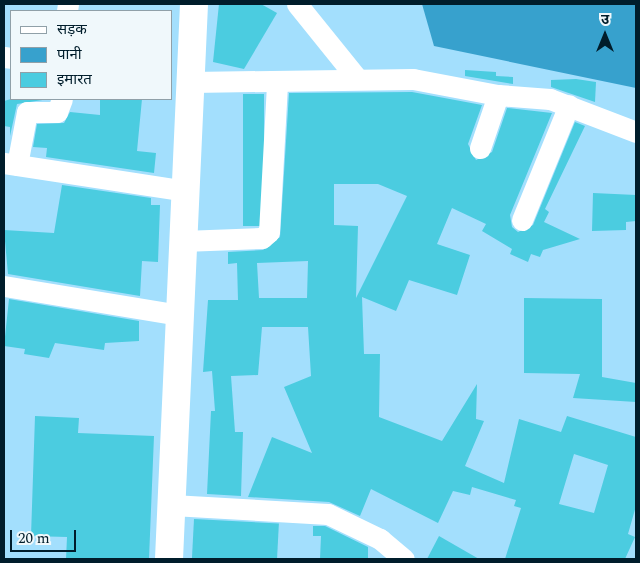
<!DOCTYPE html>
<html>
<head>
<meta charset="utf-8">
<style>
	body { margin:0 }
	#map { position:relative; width:640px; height:563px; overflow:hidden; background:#a3dffd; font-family:Spectral,"Noto Sans Devanagari",serif }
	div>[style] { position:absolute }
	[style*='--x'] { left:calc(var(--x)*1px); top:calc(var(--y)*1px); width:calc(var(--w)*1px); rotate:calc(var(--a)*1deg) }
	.water>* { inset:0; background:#37a1cd }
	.building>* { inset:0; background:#4bcce0; transform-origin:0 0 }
	.street>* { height:21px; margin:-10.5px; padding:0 10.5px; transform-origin:10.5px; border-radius:10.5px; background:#fff }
	.secondary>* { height:28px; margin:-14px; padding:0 14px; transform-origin:14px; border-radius:14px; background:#fff }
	span { translate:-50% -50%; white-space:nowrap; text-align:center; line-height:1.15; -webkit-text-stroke:4px #f0f8fb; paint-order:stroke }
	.frame { position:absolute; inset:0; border:5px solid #001d2b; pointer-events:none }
	.legend { position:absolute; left:10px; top:10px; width:162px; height:90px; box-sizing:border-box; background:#f0f8fb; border:1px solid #90a0a8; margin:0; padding:6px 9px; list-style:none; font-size:15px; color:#001d2b }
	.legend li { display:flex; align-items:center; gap:10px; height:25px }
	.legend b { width:25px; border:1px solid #90a0a8 }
	.north { position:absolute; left:580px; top:10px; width:50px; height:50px; -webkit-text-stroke:4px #f0f8fb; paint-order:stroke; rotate:0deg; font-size:14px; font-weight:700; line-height:20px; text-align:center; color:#001d2b }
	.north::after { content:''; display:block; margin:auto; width:18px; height:22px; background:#001d2b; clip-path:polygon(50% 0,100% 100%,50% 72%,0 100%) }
	.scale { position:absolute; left:10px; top:530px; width:66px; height:22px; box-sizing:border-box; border:2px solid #001d2b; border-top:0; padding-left:6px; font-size:15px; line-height:18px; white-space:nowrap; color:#001d2b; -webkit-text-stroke:4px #f0f8fb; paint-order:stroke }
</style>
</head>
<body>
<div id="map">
	<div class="water">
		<i style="clip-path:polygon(422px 4px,636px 4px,636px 88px,434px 46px)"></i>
	</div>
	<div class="building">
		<i style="clip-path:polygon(219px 4px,261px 4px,277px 13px,244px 69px,213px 62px)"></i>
		<i style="clip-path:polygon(465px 70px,496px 72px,496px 76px,513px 77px,513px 84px,465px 76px)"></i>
		<i style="clip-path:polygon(576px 79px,596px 82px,595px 102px,551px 87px,551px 80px)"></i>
		<i style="clip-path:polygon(evenodd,412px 92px,482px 105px,468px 144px,476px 160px,492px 152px,507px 108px,552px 113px,510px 215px,512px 227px,518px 232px,533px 225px,575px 122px,585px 126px,545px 209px,549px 212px,544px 222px,580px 239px,543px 250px,540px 257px,531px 254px,528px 262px,510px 254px,512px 249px,482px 231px,486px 224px,452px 208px,437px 244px,470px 255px,457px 295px,409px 280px,396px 311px,362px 297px,364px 354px,380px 354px,379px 417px,442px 441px,477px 384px,476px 419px,484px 421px,465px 466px,504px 483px,519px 419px,561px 432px,567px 416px,636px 437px,636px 506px,628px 534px,635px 537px,625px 559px,505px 559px,521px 508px,514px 506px,516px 500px,472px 487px,470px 495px,453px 491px,438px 523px,371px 489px,360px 516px,329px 502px,248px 497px,272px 437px,312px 453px,284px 387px,311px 376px,308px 327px,262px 327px,258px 375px,231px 376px,235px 432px,243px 432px,241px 496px,207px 494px,211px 411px,215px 411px,212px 371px,203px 372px,208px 300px,238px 300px,237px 263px,228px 264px,228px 252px,263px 250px,280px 237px,289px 93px,412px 92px,334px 184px,378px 184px,407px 196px,356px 298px,358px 226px,334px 225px,334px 184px,412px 92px,308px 261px,307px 298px,259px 298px,257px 263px,308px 261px,412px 92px,574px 454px,608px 465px,594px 513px,559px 504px,574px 454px)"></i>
		<i style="left:243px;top:94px;width:21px;height:132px"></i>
		<i style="clip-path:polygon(11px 99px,49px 99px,17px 104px,10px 136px,10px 127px,4px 126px,4px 101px)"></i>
		<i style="clip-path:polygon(100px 99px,142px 99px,137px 151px,156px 153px,154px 173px,46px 157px,47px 148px,33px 147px,37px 124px,64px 123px,70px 112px,100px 115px)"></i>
		<i style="clip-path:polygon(62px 185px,151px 198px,151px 205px,160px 205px,158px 262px,142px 261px,140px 296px,8px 274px,4px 230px,54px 233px)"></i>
		<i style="clip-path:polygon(593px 193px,636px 195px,636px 221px,626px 222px,626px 230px,592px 231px)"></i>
		<i style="clip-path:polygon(524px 298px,602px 299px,602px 377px,636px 383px,636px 402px,573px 398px,580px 374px,524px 373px)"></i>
		<i style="clip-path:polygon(9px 299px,139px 321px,139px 341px,105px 343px,104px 350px,55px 343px,49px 358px,24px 354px,25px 349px,4px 346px)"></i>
		<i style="clip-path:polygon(35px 416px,79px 418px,78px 433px,154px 436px,149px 559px,66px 559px,67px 537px,31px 536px)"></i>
		<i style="left:194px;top:519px;width:85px;height:40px;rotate:3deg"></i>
		<i style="clip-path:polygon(313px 526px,325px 526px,368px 547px,368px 559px,320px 559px,321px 536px,313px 536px)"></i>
		<i style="clip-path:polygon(439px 536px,479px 559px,427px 559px)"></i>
	</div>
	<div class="street">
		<i style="--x:297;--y:4;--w:94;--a:51.1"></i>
		<i style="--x:67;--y:11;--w:7;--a:-82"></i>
		<i style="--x:4;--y:57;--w:7;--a:8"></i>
		<i style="--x:191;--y:82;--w:222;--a:-0.8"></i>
		<i style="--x:413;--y:79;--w:86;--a:10.7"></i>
		<i style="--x:498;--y:95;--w:52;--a:4.4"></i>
		<i style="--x:550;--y:99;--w:92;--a:21"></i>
		<i style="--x:480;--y:148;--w:56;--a:-71.2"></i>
		<i style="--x:4;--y:163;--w:184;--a:8.7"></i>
		<i style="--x:17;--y:165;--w:54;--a:-79.3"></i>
		<i style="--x:27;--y:112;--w:30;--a:0"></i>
		<i style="--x:57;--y:112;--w:14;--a:-69"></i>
		<i style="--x:522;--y:220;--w:124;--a:-67.8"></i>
		<i style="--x:183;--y:241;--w:79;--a:-2.2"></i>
		<i style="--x:262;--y:238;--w:9;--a:-41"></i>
		<i style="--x:269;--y:232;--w:149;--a:-86.9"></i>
		<i style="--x:4;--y:286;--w:177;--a:9.4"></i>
		<i style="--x:172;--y:505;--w:156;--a:3.3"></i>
		<i style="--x:328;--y:514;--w:58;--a:25.7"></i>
		<i style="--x:380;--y:539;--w:31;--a:40"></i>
	</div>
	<div class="secondary">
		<i style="--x:169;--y:559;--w:556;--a:-87.42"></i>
	</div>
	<div class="frame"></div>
	<ul class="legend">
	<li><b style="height:6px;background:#fff"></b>सड़क</li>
	<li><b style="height:14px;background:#37a1cd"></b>पानी</li>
	<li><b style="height:14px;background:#4bcce0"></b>इमारत</li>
	</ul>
	<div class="north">उ</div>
	<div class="scale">20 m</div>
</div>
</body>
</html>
